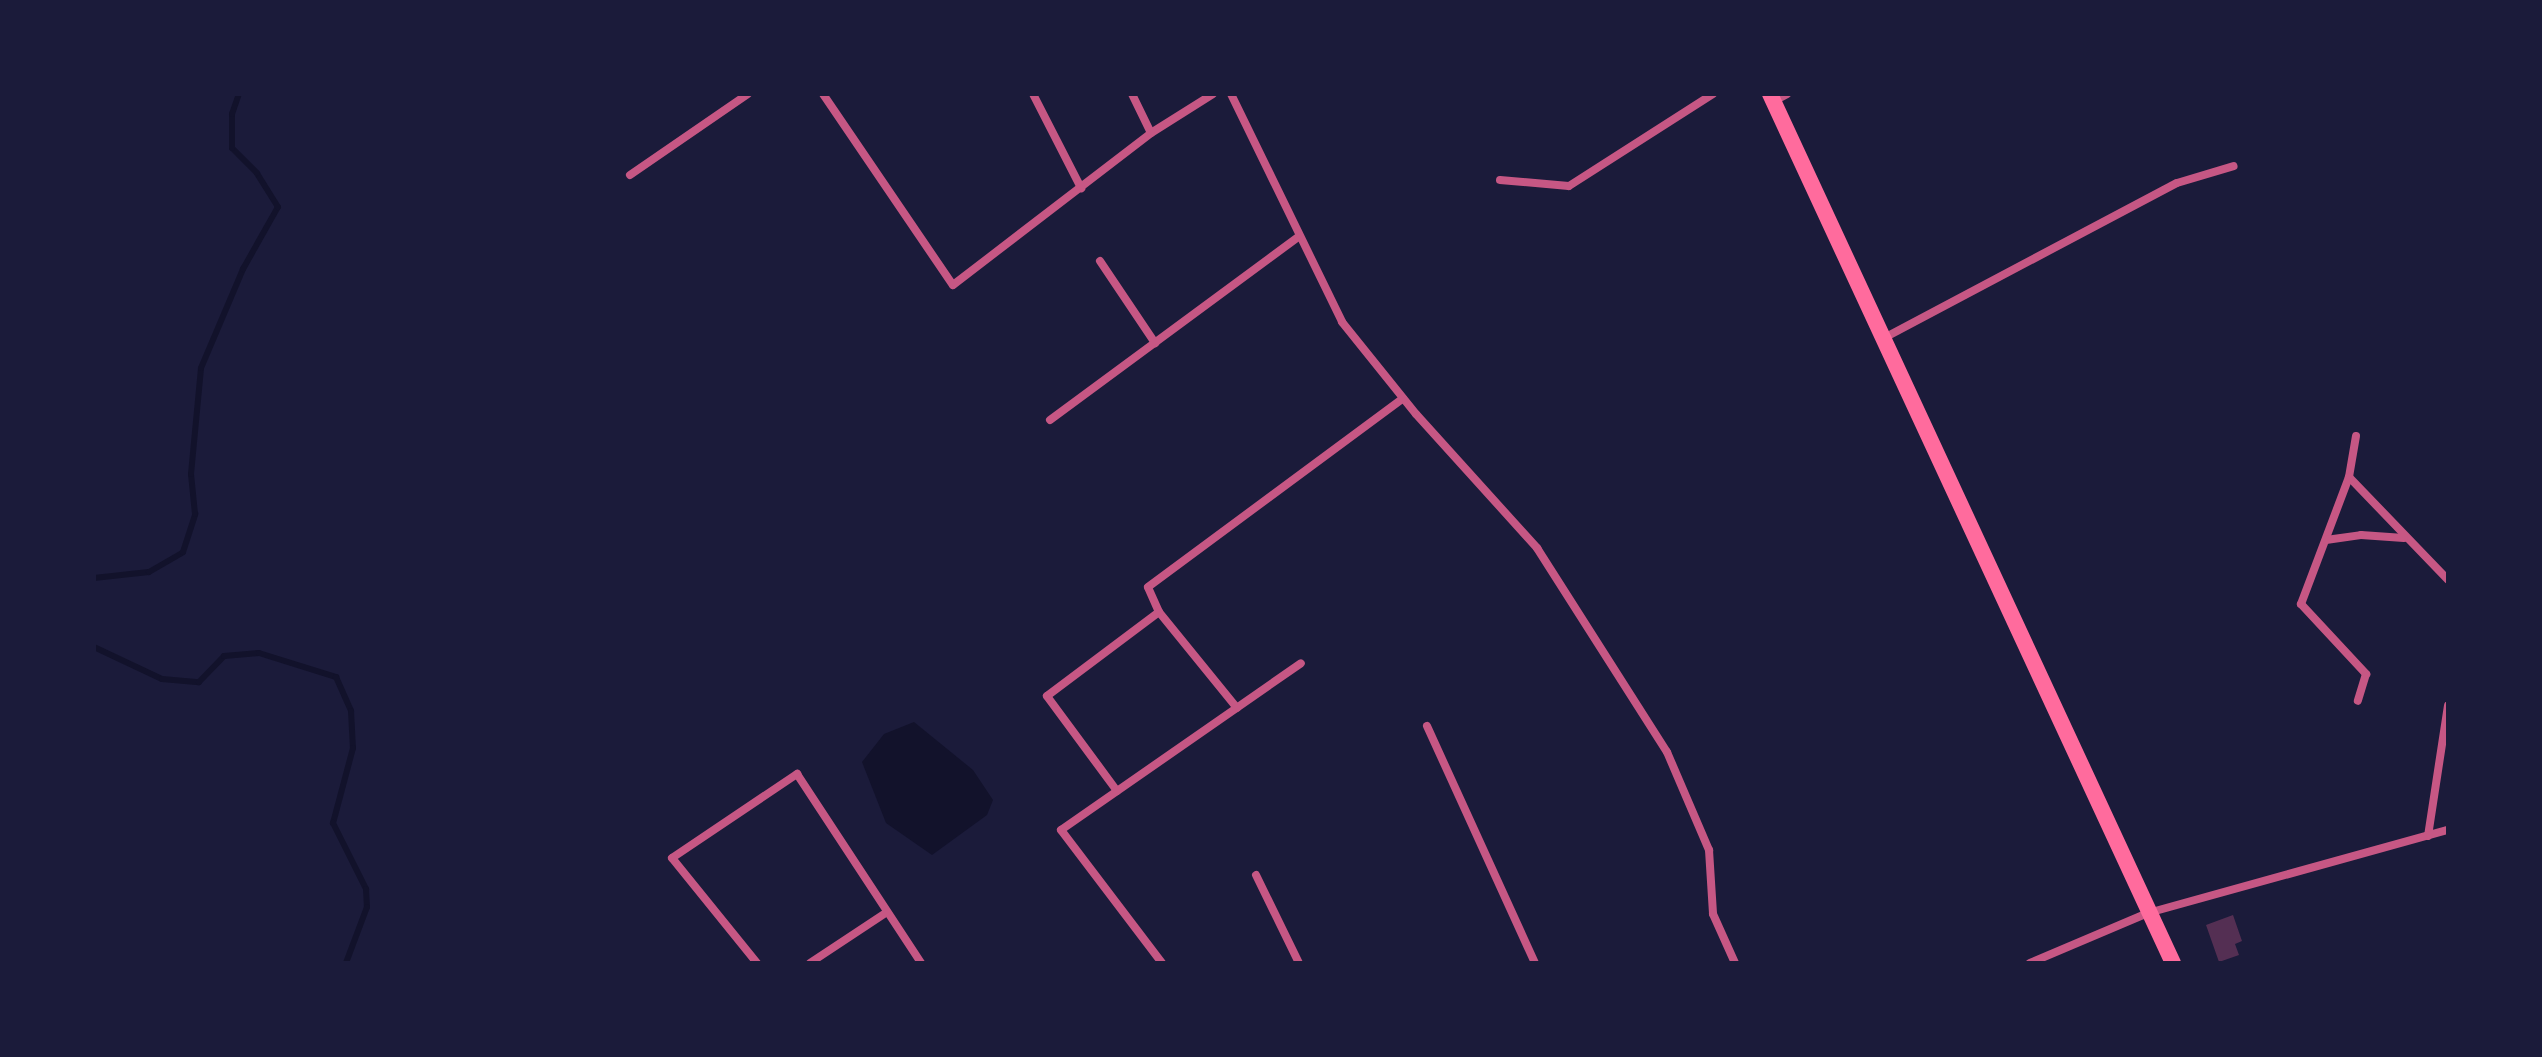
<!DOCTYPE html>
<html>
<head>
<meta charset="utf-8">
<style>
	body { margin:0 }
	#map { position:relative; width:2542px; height:1057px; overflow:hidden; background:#1b1b3a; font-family:Signika,sans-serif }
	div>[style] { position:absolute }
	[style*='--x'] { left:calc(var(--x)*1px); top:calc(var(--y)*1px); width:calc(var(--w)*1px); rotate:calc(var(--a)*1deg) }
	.water>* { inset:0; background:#12122b }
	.stream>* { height:6px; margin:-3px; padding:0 3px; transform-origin:3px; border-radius:3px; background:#12122b }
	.building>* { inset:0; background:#542f53 }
	.minor>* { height:8px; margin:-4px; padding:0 4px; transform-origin:4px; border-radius:4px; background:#c65784 }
	.secondary>* { height:16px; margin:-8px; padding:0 8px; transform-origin:8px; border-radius:8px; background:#ff6b9d }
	span { translate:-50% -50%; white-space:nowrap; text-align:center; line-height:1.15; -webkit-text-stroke:7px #1b1b3a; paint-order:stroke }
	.frame { position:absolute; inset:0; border:96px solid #1b1b3a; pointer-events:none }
</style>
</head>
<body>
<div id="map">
	<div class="water">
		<i style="clip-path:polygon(914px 722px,973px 770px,993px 800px,987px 815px,932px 855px,886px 823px,862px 762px,884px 734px)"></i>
	</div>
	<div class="stream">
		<i style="--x:94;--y:578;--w:55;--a:-6.2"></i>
		<i style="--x:149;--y:572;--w:39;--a:-30"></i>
		<i style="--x:183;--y:552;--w:40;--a:-72"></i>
		<i style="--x:195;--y:514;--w:40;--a:-95.7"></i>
		<i style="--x:191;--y:474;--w:106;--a:-84.6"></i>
		<i style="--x:201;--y:368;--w:108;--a:-67"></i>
		<i style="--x:243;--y:269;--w:71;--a:-60.6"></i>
		<i style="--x:278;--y:207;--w:40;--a:-122"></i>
		<i style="--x:257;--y:173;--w:35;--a:-135"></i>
		<i style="--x:232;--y:148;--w:34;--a:-90"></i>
		<i style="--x:232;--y:114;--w:21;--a:-71"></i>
		<i style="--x:94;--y:647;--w:75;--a:25.2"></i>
		<i style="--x:162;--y:679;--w:37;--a:5"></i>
		<i style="--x:199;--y:682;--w:36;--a:-46"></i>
		<i style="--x:224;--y:656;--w:35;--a:-5"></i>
		<i style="--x:259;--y:653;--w:81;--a:17.3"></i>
		<i style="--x:336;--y:677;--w:37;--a:66"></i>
		<i style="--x:351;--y:711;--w:37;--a:87"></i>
		<i style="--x:353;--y:748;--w:78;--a:104.9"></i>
		<i style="--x:333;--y:823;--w:74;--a:63.4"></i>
		<i style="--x:366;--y:889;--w:18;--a:87"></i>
		<i style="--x:367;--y:907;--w:60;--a:110.6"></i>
	</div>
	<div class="building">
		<i style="clip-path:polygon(2233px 915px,2242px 941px,2235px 944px,2239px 955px,2219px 962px,2206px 925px)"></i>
	</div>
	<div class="minor">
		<i style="--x:823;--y:94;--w:231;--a:55.8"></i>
		<i style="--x:953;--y:285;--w:250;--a:-37.5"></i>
		<i style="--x:1151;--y:133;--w:73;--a:-32.2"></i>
		<i style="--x:1033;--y:94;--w:106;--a:62.9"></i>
		<i style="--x:1132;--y:94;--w:43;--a:64"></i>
		<i style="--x:1231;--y:94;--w:254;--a:64"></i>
		<i style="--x:1342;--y:322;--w:118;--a:51.2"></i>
		<i style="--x:1416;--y:414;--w:181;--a:47.9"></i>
		<i style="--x:1537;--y:548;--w:242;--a:57.5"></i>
		<i style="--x:1667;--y:752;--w:107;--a:66.8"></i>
		<i style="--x:1709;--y:850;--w:64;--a:86.4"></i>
		<i style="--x:1713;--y:914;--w:54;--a:65.8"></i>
		<i style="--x:1774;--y:101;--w:15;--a:-28"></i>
		<i style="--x:630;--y:175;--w:143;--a:-34.5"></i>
		<i style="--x:1500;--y:180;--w:69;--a:5"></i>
		<i style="--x:1569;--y:186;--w:171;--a:-32.6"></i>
		<i style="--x:1100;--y:261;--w:99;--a:56.1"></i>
		<i style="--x:1884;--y:338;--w:331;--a:-27.9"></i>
		<i style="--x:2177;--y:183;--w:59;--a:-16.6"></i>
		<i style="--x:1050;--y:420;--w:310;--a:-36.4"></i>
		<i style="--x:2356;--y:436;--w:42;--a:99.7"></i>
		<i style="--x:2349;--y:477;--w:143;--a:46.1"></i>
		<i style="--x:2349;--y:477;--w:136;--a:110.7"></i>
		<i style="--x:2301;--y:604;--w:96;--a:47.1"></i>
		<i style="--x:2366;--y:674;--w:28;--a:107"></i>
		<i style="--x:2326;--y:540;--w:35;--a:-8"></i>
		<i style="--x:2361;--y:535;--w:43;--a:4"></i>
		<i style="--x:1237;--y:708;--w:124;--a:-129.1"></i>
		<i style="--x:1159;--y:612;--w:27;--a:-114"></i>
		<i style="--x:1148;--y:587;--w:317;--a:-36.5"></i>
		<i style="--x:1427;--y:726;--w:260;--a:65.5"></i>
		<i style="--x:1117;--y:791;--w:118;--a:-126.4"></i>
		<i style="--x:1047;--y:696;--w:140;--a:-36.9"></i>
		<i style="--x:2428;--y:836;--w:132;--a:-81.3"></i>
		<i style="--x:1256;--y:875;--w:98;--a:64"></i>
		<i style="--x:757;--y:963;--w:135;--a:-129"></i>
		<i style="--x:672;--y:858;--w:151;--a:-33.9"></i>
		<i style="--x:797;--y:774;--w:226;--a:56.7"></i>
		<i style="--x:810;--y:963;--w:92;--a:-33.5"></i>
		<i style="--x:1162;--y:963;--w:167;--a:-127.2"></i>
		<i style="--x:1061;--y:830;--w:292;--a:-34.8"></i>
		<i style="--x:2030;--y:963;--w:128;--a:-23"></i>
		<i style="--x:2148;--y:913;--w:311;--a:-15.5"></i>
	</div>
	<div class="secondary">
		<i style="--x:1770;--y:94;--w:958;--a:65.12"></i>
	</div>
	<div class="frame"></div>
</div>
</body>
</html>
